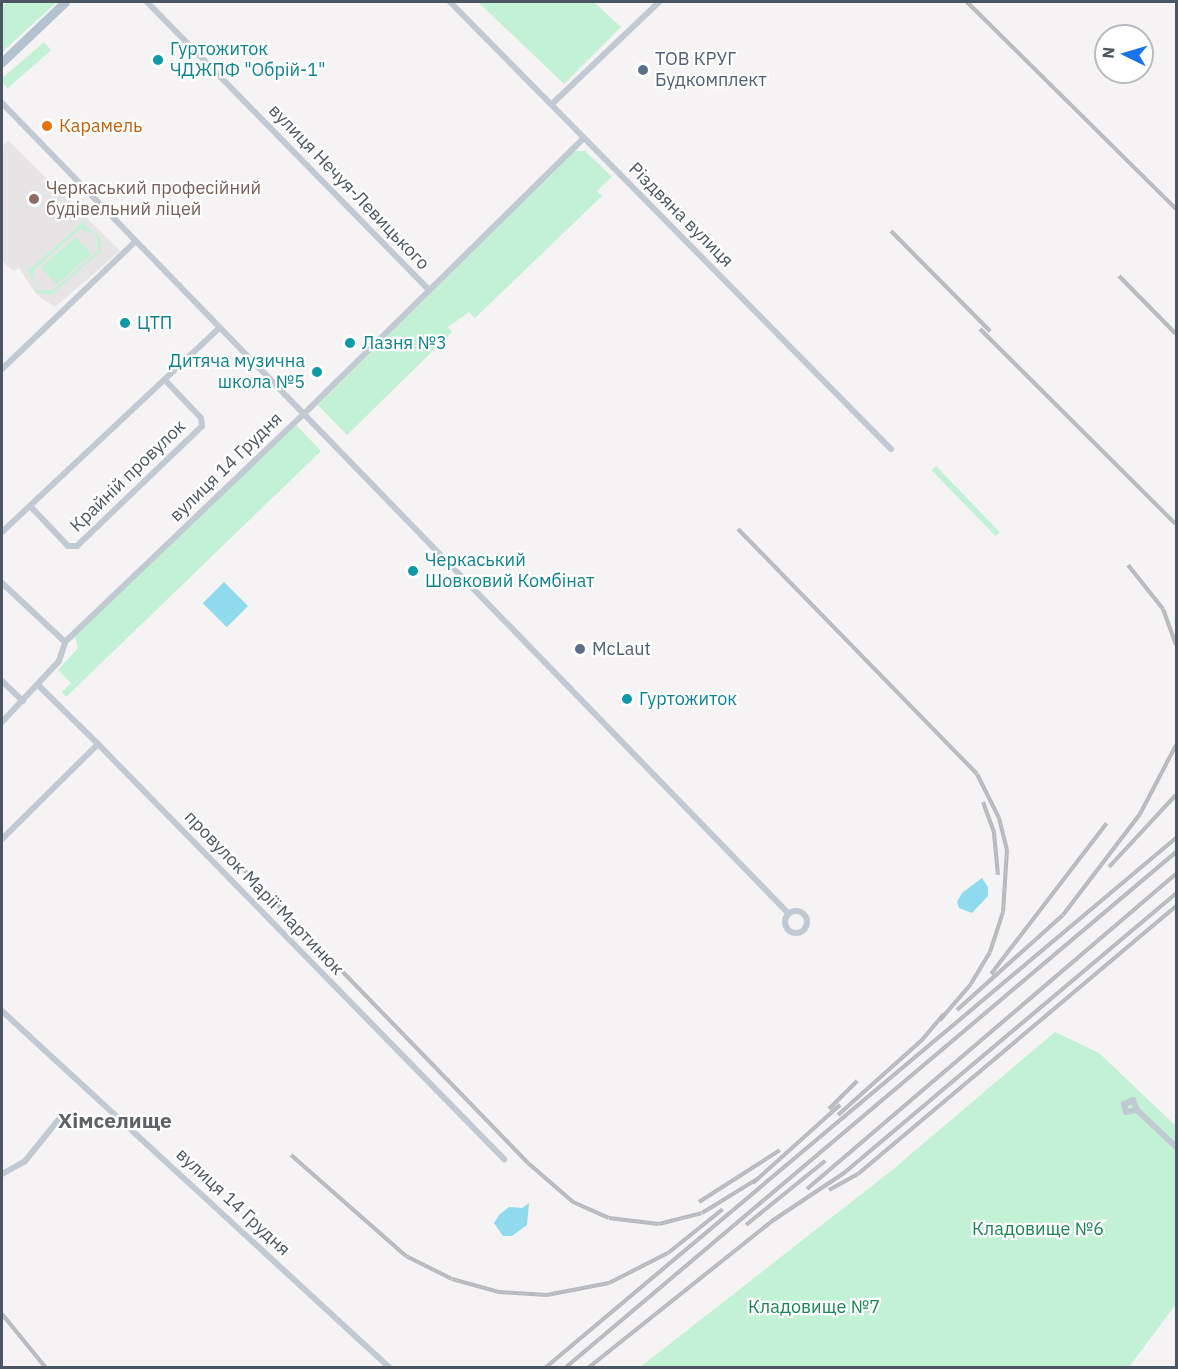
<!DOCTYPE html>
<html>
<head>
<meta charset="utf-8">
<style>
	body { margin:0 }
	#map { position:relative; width:1178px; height:1369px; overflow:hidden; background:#f5f3f3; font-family:"IBM Plex Sans",sans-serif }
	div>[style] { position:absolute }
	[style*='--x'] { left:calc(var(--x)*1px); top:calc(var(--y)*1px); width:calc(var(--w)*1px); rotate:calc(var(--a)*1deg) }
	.education>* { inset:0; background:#e6e4e5 }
	.green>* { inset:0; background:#c3f1d5; transform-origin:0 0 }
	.water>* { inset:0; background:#90daee; transform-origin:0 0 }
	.minor>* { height:6px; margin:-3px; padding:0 3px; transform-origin:3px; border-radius:3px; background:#c1cad2 }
	.minor>.ring { margin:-3px; padding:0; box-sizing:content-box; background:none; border:6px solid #c1cad2; border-radius:50% }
	.primary>* { height:9px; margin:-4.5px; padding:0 4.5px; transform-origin:4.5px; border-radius:4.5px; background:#b3c2d1 }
	.rail>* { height:4px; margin-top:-2px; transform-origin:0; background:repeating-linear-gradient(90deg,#fff 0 4.5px,#b5b8bd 0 9px); box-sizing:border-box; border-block:2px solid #b5b8bd }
	.dots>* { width:16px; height:16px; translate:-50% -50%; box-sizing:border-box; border:3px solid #fff; border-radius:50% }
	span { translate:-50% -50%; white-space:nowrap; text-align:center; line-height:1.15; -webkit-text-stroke:4.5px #fff; paint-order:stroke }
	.culture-label { font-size:18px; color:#0d838f }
	.left { translate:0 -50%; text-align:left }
	.right { translate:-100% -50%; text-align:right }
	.service-label { font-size:18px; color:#4e5e75 }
	.food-label { font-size:18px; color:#c56008 }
	.street-label { font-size:18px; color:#4a5661 }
	.education-label { font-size:18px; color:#785e54 }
	.park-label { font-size:18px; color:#17864f }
	.quarter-label { font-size:21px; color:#5f6368; font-weight:700 }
	.frame { position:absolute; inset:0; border:3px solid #4a5661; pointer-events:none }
	.north { position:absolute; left:1094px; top:24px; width:60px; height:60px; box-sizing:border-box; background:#fff; border:2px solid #b7bbc0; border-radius:50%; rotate:275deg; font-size:16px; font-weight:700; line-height:24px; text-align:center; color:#4a5661 }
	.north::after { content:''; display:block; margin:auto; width:21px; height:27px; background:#1a73e8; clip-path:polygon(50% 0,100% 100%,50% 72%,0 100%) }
</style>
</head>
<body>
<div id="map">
	<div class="education">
		<i style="clip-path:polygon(8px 140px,120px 251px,55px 307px,37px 295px,19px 268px,13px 271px,2px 261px,2px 147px)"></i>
	</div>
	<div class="green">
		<i style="clip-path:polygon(7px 2px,57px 2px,2px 52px,2px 6px)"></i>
		<i style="clip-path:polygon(478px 2px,594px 2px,621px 27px,564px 84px)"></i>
		<i style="left:44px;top:42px;width:11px;height:58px;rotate:49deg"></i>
		<i style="clip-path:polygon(574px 151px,585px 151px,612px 177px,597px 191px,602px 196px,475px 318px,469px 312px,448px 327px,452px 332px,347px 435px,318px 405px)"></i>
		<i style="clip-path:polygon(evenodd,88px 218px,84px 226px,100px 236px,101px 251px,51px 295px,36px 292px,28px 271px,88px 218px,80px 229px,96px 234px,99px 250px,52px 291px,37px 290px,32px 282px,35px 269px,80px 229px)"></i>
		<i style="left:76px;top:237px;width:23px;height:46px;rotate:49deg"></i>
		<i style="clip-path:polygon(296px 425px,321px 451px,66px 697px,62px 692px,71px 683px,58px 670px,78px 648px,75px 636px)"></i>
		<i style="left:936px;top:466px;width:92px;height:6px;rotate:46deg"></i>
		<i style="clip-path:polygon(1055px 1032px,1099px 1053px,1176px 1126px,1176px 1304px,1129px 1367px,639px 1368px,891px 1171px)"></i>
	</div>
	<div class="water">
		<i style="left:224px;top:582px;width:34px;height:30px;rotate:45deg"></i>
		<i style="clip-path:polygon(982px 878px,988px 887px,988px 896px,972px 913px,959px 908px,957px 902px,962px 893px)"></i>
		<i style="clip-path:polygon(529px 1203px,527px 1225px,512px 1236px,503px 1236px,494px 1223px,499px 1215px,509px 1207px,522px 1208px)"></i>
	</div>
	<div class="minor">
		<i style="--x:147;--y:2;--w:403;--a:45.6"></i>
		<i style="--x:450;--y:2;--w:628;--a:45.39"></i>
		<i style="--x:2;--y:103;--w:1129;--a:45.86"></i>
		<i style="--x:552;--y:104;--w:148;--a:-43.6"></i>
		<i style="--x:2;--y:369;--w:185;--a:-43.7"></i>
		<i style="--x:31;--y:507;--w:54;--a:46.5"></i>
		<i style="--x:68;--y:546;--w:9;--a:0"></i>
		<i style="--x:77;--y:546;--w:173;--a:-43.8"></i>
		<i style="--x:202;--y:426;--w:8;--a:-97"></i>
		<i style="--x:201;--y:418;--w:51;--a:-133.4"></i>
		<i style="--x:2;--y:532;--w:299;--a:-43.2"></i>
		<i style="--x:2;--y:583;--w:86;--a:43.1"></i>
		<i style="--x:2;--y:681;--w:29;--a:44"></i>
		<i style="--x:38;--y:685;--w:84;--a:44.5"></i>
		<i style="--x:2;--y:722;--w:83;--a:-46.9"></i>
		<i style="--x:59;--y:661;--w:20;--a:-72"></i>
		<i style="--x:65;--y:642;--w:340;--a:-43.7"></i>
		<i style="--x:311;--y:407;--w:383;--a:-44.6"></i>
		<i style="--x:2;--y:839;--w:135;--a:-44.7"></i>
		<i style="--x:98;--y:744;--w:581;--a:45.63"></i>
		<i class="ring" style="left:785px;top:911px;width:16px;height:16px"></i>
		<i style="--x:2;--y:1011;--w:527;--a:42.62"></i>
		<i style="--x:1137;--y:1110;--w:11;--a:170"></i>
		<i style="--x:1126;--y:1112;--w:8;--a:-104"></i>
		<i style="--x:1124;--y:1104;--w:10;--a:-24"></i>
		<i style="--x:1133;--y:1100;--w:11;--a:68"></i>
		<i style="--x:1137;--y:1110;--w:54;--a:43.5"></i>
		<i style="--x:2;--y:1174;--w:26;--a:-29"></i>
		<i style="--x:25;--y:1161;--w:55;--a:-50.9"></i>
	</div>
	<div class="primary">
		<i style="--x:2;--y:62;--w:87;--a:-43.6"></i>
	</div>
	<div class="rail">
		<i style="--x:967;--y:2;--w:294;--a:44.7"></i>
		<i style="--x:891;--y:231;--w:141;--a:45.3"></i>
		<i style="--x:1119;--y:276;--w:81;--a:45.5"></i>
		<i style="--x:980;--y:329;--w:276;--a:44.9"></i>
		<i style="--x:738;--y:529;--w:342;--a:45.7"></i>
		<i style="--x:977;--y:774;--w:49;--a:63.4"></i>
		<i style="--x:999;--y:818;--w:33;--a:76"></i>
		<i style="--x:1007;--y:850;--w:62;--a:93.7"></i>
		<i style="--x:1003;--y:912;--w:42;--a:108"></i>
		<i style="--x:990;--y:952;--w:37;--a:121"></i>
		<i style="--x:971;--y:984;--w:48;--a:130.7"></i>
		<i style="--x:1128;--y:565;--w:56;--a:51.5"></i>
		<i style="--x:1163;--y:609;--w:38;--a:70"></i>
		<i style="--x:983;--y:802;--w:33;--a:70"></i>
		<i style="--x:994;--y:833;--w:42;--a:84.6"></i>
		<i style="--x:214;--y:839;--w:451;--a:45.9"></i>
		<i style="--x:528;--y:1163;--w:60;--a:40.9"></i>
		<i style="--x:573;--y:1202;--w:39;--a:24"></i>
		<i style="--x:609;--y:1218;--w:50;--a:6.8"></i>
		<i style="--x:659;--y:1224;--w:44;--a:-14.3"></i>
		<i style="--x:702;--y:1213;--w:67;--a:-31.6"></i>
		<i style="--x:1109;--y:867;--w:98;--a:-47.1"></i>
		<i style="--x:991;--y:974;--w:190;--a:-52.5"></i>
		<i style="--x:957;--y:1010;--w:142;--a:-41.9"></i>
		<i style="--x:1063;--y:915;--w:127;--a:-52.7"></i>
		<i style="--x:1140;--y:814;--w:78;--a:-62.4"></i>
		<i style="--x:829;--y:1109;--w:40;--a:-45"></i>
		<i style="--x:838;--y:1115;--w:113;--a:-41.8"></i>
		<i style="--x:922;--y:1040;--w:34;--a:-50"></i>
		<i style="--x:291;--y:1155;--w:153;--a:41.3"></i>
		<i style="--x:406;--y:1256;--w:51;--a:26.6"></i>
		<i style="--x:452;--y:1279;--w:49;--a:15.5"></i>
		<i style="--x:499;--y:1292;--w:48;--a:3.6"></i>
		<i style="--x:547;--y:1295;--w:63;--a:-11"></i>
		<i style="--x:609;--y:1283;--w:66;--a:-27"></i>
		<i style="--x:668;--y:1253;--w:70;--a:-38.7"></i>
		<i style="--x:753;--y:1183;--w:117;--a:-41.9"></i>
		<i style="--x:807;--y:1189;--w:485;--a:-40.5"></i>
		<i style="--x:829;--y:1190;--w:33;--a:-29"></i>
		<i style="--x:858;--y:1174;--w:416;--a:-40.1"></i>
		<i style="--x:699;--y:1202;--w:96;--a:-32.7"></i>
		<i style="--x:746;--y:1225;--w:102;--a:-39"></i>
		<i style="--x:2;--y:1314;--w:70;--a:50.8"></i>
		<i style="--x:545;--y:1368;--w:824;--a:-40.03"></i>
		<i style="--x:565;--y:1368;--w:800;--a:-40.18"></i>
		<i style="--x:588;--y:1368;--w:236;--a:-38.6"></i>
		<i style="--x:772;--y:1221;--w:87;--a:-33.7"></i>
		<i style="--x:844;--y:1173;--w:434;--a:-40.1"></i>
	</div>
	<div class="dots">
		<i style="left:158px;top:60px;background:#0f9aa8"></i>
		<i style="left:643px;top:70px;background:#5c6f8a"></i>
		<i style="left:47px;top:126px;background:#e8710a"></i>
		<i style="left:34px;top:199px;background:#8d6e63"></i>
		<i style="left:125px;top:323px;background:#0f9aa8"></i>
		<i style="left:350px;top:343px;background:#0f9aa8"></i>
		<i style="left:317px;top:372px;background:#0f9aa8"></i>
		<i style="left:413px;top:571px;background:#0f9aa8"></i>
		<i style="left:580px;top:649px;background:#5c6f8a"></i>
		<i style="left:627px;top:699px;background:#0f9aa8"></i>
	</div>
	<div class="culture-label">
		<span class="left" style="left:170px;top:60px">Гуртожиток<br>ЧДЖПФ "Обрій-1"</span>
		<span class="left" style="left:137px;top:323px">ЦТП</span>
		<span class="left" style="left:362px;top:343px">Лазня №3</span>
		<span class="right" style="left:305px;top:372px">Дитяча музична<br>школа №5</span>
		<span class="left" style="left:425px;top:571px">Черкаський<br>Шовковий Комбінат</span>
		<span class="left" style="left:639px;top:699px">Гуртожиток</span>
	</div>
	<div class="service-label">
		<span class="left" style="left:655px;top:70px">ТОВ КРУГ<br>Будкомплект</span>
		<span class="left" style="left:592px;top:649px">McLaut</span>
	</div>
	<div class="food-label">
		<span class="left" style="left:59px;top:126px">Карамель</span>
	</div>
	<div class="street-label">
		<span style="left:349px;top:187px;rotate:46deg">вулиця Нечуя-Левицького</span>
		<span style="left:681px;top:215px;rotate:45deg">Різдвяна вулиця</span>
		<span style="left:226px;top:467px;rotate:-44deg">вулиця 14 Грудня</span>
		<span style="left:128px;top:476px;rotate:-44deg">Крайній провулок</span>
		<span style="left:264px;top:893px;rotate:46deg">провулок Марії Мартинюк</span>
		<span style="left:233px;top:1202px;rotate:43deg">вулиця 14 Грудня</span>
	</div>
	<div class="education-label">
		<span class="left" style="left:46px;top:199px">Черкаський професійний<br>будівельний ліцей</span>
	</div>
	<div class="park-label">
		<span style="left:1038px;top:1229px">Кладовище №6</span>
		<span style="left:814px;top:1307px">Кладовище №7</span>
	</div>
	<div class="quarter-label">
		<span style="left:115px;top:1120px">Хімселище</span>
	</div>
	<div class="frame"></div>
	<div class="north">N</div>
</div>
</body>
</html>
